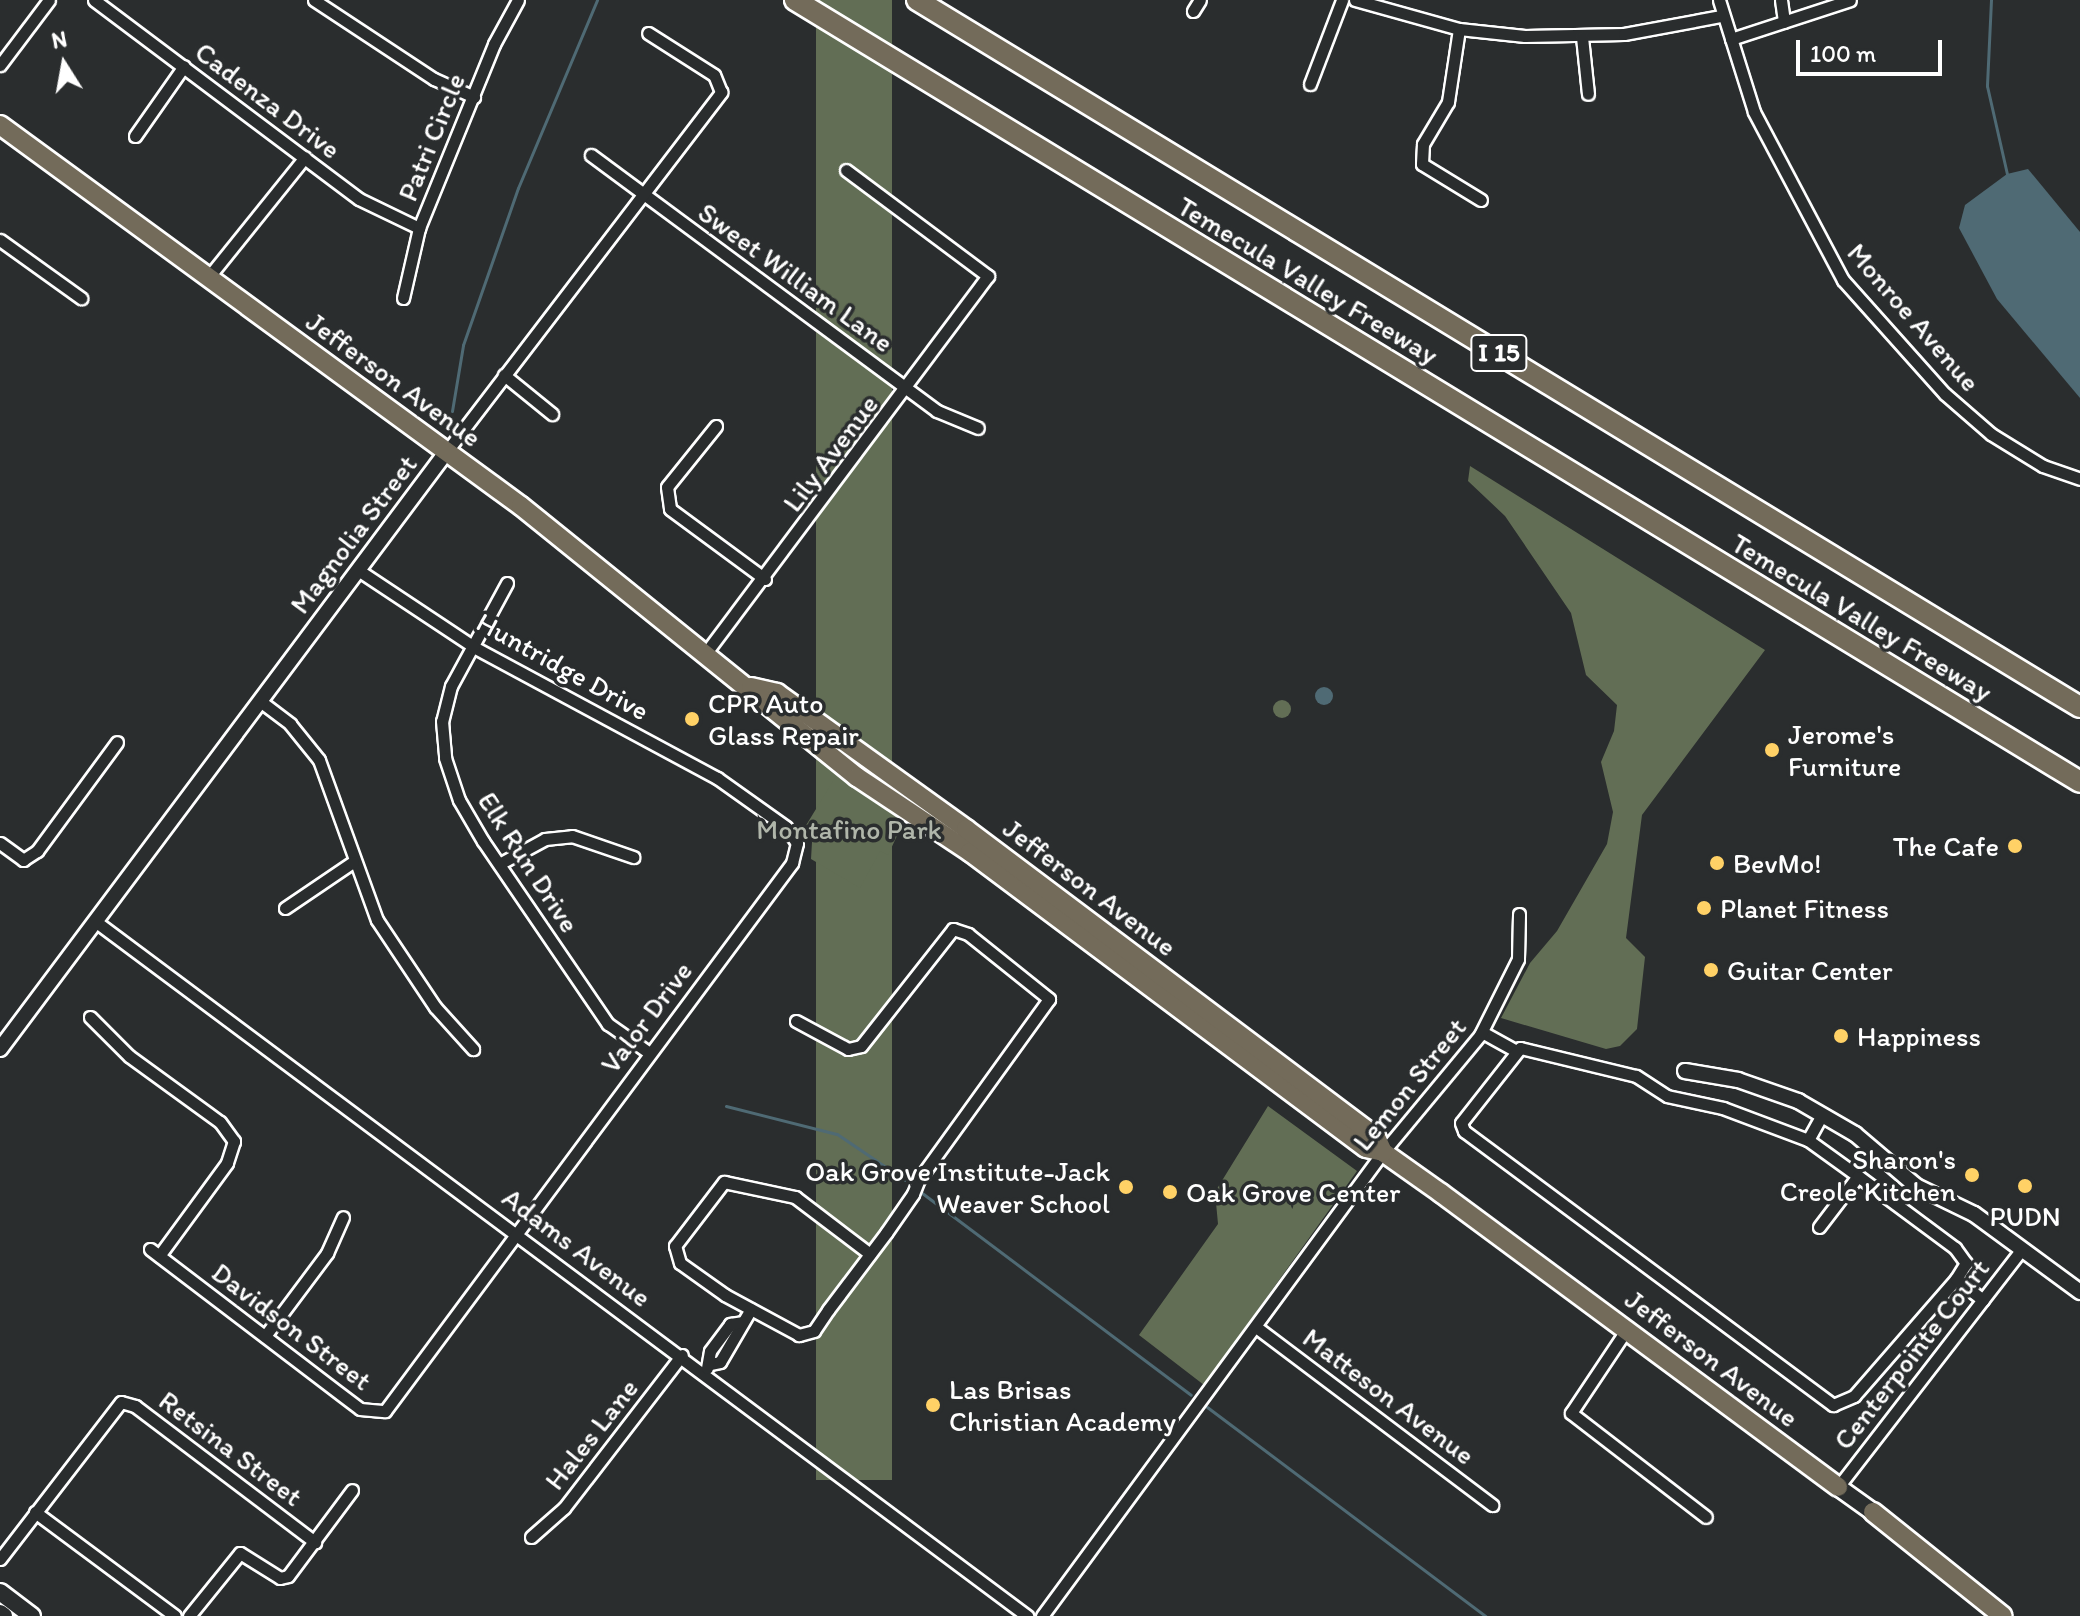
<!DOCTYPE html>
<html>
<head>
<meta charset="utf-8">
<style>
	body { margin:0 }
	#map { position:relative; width:2080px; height:1616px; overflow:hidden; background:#2a2d2e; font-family:Itim,sans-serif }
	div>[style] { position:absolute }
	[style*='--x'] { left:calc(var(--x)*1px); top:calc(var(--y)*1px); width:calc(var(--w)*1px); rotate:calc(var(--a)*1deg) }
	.green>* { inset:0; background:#626e55; transform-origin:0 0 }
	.round { border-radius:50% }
	.water>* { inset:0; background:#4f6a74 }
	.stream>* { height:3px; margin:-1.5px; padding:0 1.5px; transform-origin:1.5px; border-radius:1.5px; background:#4f6a74 }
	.roads { filter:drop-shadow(2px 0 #fff) drop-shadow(-2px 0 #fff) drop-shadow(0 2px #fff) drop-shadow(0 -2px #fff) }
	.minor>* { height:11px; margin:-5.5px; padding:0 5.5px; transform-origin:5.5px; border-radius:5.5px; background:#2a2d2e }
	.tertiary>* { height:14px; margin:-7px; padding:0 7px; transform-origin:7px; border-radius:7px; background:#2a2d2e }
	.secondary>* { height:16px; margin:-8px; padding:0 8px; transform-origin:8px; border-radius:8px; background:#2a2d2e }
	.primary>* { height:18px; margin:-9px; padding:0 9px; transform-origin:9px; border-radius:9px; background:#736b5a }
	.motorway>* { height:20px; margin:-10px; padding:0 10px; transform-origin:10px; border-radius:10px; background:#736b5a }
	.dots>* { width:22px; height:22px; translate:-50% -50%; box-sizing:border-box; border:4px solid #2a2d2e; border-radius:50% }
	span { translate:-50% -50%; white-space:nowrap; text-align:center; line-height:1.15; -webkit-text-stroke:7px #2a2d2e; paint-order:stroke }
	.shield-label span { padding:2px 6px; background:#2a2d2e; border:2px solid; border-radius:6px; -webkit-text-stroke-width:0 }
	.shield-label { font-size:26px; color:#fff; font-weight:700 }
	.street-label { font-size:28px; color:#fff }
	.poi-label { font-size:28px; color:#fff }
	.left { translate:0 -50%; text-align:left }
	.right { translate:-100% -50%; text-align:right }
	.park-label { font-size:28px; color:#b0b6aa }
	.north { position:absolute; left:24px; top:24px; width:80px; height:80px; -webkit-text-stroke:6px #2a2d2e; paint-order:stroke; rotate:349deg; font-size:22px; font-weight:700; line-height:32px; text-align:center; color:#fff }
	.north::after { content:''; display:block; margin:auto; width:28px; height:36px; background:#fff; clip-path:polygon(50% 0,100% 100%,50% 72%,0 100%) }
	.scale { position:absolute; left:1796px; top:40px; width:146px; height:36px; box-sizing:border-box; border:4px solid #fff; border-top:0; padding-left:10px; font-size:24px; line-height:28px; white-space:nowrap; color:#fff; -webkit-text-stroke:6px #2a2d2e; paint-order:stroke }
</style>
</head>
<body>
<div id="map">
	<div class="green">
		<i style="left:816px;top:0;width:76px;height:1480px"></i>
		<i style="clip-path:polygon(1470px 466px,1765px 650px,1642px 815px,1626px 938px,1645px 957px,1637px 1029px,1620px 1046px,1606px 1049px,1501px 1018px,1530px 963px,1557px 931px,1607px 844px,1613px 812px,1601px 762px,1614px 731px,1617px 705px,1586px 675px,1571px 613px,1505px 516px,1468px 481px)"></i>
		<i class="round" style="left:1273px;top:700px;width:18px;height:18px"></i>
		<i style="clip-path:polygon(838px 773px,904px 821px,888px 855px,880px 851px,860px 888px,811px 859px,812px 842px,805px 827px)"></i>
		<i style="clip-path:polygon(1268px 1106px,1357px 1171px,1204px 1385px,1139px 1335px,1218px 1224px,1215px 1192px)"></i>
	</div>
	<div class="water">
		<i style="clip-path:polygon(2028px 169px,2080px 232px,2080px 398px,1997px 299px,1959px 228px,1965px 205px,2007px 174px)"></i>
		<i class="round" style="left:1315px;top:687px;width:18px;height:18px"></i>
	</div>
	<div class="stream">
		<i style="--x:1991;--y:0;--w:86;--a:92.7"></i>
		<i style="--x:1987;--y:86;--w:90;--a:77.2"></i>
		<i style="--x:452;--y:411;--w:67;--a:-80.5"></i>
		<i style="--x:463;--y:345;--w:166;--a:-70.7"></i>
		<i style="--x:518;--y:188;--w:204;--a:-67.2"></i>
		<i style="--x:726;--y:1106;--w:114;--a:14.2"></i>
		<i style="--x:837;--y:1134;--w:82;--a:34.1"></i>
		<i style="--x:922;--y:1193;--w:336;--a:36.9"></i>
		<i style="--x:1207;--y:1407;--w:348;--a:36.9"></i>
	</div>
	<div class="roads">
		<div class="minor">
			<i style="--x:94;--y:0;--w:331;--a:36.9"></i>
			<i style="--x:359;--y:199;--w:67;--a:25.8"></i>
			<i style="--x:314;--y:0;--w:144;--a:33.4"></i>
			<i style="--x:434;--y:79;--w:44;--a:24.2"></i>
			<i style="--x:1355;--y:0;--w:108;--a:15.6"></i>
			<i style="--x:1459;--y:29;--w:66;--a:6.1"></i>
			<i style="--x:1525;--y:36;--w:99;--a:-1.2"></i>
			<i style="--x:1624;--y:34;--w:99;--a:-10.5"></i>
			<i style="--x:1719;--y:0;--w:117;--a:72.6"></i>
			<i style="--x:1754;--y:112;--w:190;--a:62.1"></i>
			<i style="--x:1843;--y:280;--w:153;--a:48.2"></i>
			<i style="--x:1945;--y:394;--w:61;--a:41"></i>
			<i style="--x:1991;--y:434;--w:61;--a:31.6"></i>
			<i style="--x:2043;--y:466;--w:39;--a:19"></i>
			<i style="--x:1781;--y:0;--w:22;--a:82"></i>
			<i style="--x:1193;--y:11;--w:13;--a:-58"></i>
			<i style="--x:1459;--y:29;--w:74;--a:98.6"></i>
			<i style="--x:1448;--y:102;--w:49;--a:120.8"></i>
			<i style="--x:1423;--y:144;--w:20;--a:93"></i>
			<i style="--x:1422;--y:164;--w:69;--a:31.4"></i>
			<i style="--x:1582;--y:37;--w:57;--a:84"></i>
			<i style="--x:1731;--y:39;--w:125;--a:-18.1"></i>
			<i style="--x:0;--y:65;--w:81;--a:-53"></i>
			<i style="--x:1310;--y:84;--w:90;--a:-69.1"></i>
			<i style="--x:135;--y:136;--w:85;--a:-55"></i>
			<i style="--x:591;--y:155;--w:430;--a:36.5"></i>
			<i style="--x:937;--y:411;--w:44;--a:22.5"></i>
			<i style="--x:0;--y:240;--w:100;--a:35.6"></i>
			<i style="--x:207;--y:279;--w:156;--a:-51.2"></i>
			<i style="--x:403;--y:298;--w:72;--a:-77.1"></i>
			<i style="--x:419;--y:228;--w:199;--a:-67.8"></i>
			<i style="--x:494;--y:44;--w:50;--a:-61.4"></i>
			<i style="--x:504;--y:375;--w:62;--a:39.1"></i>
			<i style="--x:716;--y:426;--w:78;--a:128.8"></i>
			<i style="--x:667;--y:487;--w:22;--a:82"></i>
			<i style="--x:670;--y:509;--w:118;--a:36.4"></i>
			<i style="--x:447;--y:451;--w:452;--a:-52.6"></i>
			<i style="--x:721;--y:92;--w:18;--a:-112"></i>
			<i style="--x:714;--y:75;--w:78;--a:-147.5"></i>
			<i style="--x:507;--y:583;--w:117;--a:118.5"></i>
			<i style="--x:451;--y:686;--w:36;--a:104"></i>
			<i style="--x:442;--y:721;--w:37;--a:85"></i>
			<i style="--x:445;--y:758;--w:44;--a:71.6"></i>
			<i style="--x:459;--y:800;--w:48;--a:59.7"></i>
			<i style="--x:483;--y:841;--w:222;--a:55.7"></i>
			<i style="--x:608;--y:1024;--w:49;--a:35"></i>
			<i style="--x:705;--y:654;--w:472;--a:-53.2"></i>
			<i style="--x:988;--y:276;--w:177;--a:-143.3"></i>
			<i style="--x:260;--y:701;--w:38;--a:37"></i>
			<i style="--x:290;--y:724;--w:46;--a:51.1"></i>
			<i style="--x:319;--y:760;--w:170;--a:70.1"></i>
			<i style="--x:377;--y:920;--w:105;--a:56.3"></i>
			<i style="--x:435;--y:1007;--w:57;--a:47.9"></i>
			<i style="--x:0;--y:843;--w:29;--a:36"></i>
			<i style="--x:23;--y:860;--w:17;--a:-33"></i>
			<i style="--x:37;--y:851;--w:135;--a:-53.7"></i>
			<i style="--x:501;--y:863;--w:50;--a:-28.6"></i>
			<i style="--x:545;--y:839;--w:27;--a:-6"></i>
			<i style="--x:572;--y:836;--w:65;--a:19"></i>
			<i style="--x:285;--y:908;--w:82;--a:-34.1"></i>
			<i style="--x:95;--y:921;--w:1163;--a:36.71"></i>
			<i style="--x:90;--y:1017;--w:55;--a:45"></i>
			<i style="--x:129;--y:1056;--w:112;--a:36"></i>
			<i style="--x:220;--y:1122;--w:24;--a:54"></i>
			<i style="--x:234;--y:1141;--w:23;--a:108"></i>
			<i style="--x:227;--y:1163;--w:115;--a:126.2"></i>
			<i style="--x:796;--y:1021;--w:59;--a:28.3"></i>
			<i style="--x:848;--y:1049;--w:13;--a:-13"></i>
			<i style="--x:861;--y:1046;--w:149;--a:-51.8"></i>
			<i style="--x:953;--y:929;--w:16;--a:18"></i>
			<i style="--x:968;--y:934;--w:104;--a:38.7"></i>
			<i style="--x:1049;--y:999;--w:222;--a:125.8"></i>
			<i style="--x:919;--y:1179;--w:16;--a:112"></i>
			<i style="--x:913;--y:1194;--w:47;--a:124.7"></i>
			<i style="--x:886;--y:1233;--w:96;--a:127"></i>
			<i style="--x:828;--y:1310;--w:25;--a:124"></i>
			<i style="--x:814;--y:1331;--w:16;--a:165"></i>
			<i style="--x:799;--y:1335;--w:84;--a:-151.6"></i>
			<i style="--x:725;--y:1295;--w:55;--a:-144.6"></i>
			<i style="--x:680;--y:1263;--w:18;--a:-106"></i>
			<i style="--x:675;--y:1246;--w:81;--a:-52.6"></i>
			<i style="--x:724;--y:1182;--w:73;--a:11.9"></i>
			<i style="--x:795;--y:1197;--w:94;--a:37.2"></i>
			<i style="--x:1482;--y:1032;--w:37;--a:29"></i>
			<i style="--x:1808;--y:1140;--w:29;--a:-61"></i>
			<i style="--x:1858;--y:1176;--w:62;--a:-144.2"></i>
			<i style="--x:1808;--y:1140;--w:91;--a:-159.4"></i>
			<i style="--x:1723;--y:1108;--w:57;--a:-167.9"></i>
			<i style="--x:1667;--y:1096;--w:37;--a:-147"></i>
			<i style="--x:1636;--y:1076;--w:119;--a:-166.4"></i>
			<i style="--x:1520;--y:1048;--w:95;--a:128.2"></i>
			<i style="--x:1461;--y:1123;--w:9;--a:69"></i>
			<i style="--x:1464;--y:1131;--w:460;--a:36.6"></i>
			<i style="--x:1833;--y:1405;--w:23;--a:-23"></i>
			<i style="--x:1854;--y:1396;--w:155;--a:-48.9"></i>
			<i style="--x:1819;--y:1227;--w:64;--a:-52.6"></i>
			<i style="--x:1858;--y:1176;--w:121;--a:36.6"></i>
			<i style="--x:1955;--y:1248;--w:19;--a:54"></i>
			<i style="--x:1966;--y:1263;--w:19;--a:122"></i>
			<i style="--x:1956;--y:1279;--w:34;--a:38"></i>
			<i style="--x:150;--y:1249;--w:264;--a:37.3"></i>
			<i style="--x:360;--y:1409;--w:25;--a:5"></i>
			<i style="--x:385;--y:1411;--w:683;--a:-53.4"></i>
			<i style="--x:792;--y:863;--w:21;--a:-76"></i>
			<i style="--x:797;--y:843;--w:19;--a:-125"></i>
			<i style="--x:786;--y:827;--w:85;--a:-144.6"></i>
			<i style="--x:717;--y:778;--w:276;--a:-151.7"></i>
			<i style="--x:474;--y:647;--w:139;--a:-146.4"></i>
			<i style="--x:1256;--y:1327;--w:296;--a:37"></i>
			<i style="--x:1627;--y:1329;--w:101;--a:123.7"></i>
			<i style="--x:1571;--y:1413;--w:170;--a:37.6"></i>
			<i style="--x:265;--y:1336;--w:104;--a:-53.2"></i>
			<i style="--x:327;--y:1253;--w:39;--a:-66"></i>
			<i style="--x:710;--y:1364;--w:10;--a:-11"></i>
			<i style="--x:720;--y:1362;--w:61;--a:-59.7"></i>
			<i style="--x:707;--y:1368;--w:17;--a:-80"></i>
			<i style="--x:710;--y:1351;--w:34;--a:-53"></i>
			<i style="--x:730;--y:1324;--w:12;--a:-9"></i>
			<i style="--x:1838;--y:1487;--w:301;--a:-52.3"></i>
			<i style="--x:35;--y:1512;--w:174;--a:36.6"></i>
			<i style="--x:531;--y:1537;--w:44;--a:-41.3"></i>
			<i style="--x:564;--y:1508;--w:193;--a:-52.4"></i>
			<i style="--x:0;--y:1559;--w:198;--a:-52.4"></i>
			<i style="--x:121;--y:1402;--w:15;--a:16"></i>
			<i style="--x:135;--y:1406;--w:226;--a:37.1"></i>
			<i style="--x:189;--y:1616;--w:81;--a:-51"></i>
			<i style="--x:240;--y:1553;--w:47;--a:32"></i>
			<i style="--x:280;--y:1578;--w:8;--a:-14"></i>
			<i style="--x:288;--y:1576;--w:107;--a:-53.3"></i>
			<i style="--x:1042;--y:1616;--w:576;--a:-53.69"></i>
			<i style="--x:1383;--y:1152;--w:152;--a:-50.3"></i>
			<i style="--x:1480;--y:1035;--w:85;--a:-63.4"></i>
			<i style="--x:1518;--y:959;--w:45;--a:-88.7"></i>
		</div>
		<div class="tertiary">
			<i style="--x:0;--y:1049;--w:747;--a:-53.22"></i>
			<i style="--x:1685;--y:1071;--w:54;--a:9.6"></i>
			<i style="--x:1738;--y:1080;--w:64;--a:19.3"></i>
			<i style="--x:1798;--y:1101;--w:66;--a:30.1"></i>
			<i style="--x:1855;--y:1134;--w:80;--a:40.4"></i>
			<i style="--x:1916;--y:1186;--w:64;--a:25.8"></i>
			<i style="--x:1974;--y:1214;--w:132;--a:36.3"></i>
		</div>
		<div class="secondary">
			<i style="--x:1838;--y:1487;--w:43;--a:35.5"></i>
			<i style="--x:0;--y:1592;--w:40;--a:37"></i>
			<i style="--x:0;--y:1613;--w:5;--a:37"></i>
		</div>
		<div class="primary">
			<i style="--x:0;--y:125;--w:645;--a:36.18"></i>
			<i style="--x:521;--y:506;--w:432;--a:38.9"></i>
			<i style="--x:857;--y:777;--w:136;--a:33.6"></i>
			<i style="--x:970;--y:852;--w:494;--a:36.8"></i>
			<i style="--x:1366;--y:1148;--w:17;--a:13"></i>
			<i style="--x:1383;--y:1152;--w:71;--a:35.3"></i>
			<i style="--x:1441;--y:1193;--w:494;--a:36.5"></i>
			<i style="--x:751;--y:687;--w:27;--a:13"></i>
			<i style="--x:777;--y:693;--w:233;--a:35.7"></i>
			<i style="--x:966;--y:829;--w:513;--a:36.91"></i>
			<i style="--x:1376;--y:1137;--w:17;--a:65"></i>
			<i style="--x:1873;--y:1512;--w:166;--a:38.7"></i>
		</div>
		<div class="motorway">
			<i style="--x:795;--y:0;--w:1504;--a:31.32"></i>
			<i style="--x:917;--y:0;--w:1361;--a:31.3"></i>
		</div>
	</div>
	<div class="dots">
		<i style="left:692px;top:719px;background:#ffd166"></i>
		<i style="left:1772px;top:750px;background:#ffd166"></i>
		<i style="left:2015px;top:846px;background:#ffd166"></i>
		<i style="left:1717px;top:863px;background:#ffd166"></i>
		<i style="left:1704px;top:908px;background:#ffd166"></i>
		<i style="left:1711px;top:970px;background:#ffd166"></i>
		<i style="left:1841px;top:1036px;background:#ffd166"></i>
		<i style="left:1972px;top:1175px;background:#ffd166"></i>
		<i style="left:2025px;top:1186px;background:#ffd166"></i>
		<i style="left:1126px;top:1187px;background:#ffd166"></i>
		<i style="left:1170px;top:1192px;background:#ffd166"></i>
		<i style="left:933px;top:1405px;background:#ffd166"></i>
	</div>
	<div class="shield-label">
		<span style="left:1499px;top:353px">I 15</span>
	</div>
	<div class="street-label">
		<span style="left:268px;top:100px;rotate:37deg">Cadenza Drive</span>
		<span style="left:431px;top:137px;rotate:-68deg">Patri Circle</span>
		<span style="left:796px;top:277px;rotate:36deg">Sweet William Lane</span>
		<span style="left:1308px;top:280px;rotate:31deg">Temecula Valley Freeway</span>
		<span style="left:1914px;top:317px;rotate:49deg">Monroe Avenue</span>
		<span style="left:394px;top:379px;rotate:36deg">Jefferson Avenue</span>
		<span style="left:830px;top:453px;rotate:-53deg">Lily Avenue</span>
		<span style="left:353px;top:534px;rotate:-53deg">Magnolia Street</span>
		<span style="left:1862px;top:617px;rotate:31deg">Temecula Valley Freeway</span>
		<span style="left:563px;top:666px;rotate:29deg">Huntridge Drive</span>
		<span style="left:529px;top:862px;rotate:57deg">Elk Run Drive</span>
		<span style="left:1090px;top:887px;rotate:37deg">Jefferson Avenue</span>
		<span style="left:646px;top:1017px;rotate:-53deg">Valor Drive</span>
		<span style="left:1409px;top:1084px;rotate:-51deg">Lemon Street</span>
		<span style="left:577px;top:1247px;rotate:37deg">Adams Avenue</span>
		<span style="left:292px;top:1326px;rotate:37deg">Davidson Street</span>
		<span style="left:1911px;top:1354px;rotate:-52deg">Centerpointe Court</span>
		<span style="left:1712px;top:1358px;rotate:37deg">Jefferson Avenue</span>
		<span style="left:1389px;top:1396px;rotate:37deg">Matteson Avenue</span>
		<span style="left:591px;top:1434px;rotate:-52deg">Hales Lane</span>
		<span style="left:231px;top:1448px;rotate:37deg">Retsina Street</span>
	</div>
	<div class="poi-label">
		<span class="left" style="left:708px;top:719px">CPR Auto<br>Glass Repair</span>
		<span class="left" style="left:1788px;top:750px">Jerome's<br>Furniture</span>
		<span class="right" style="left:1999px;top:846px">The Cafe</span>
		<span class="left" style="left:1733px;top:863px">BevMo!</span>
		<span class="left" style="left:1720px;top:908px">Planet Fitness</span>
		<span class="left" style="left:1727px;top:970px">Guitar Center</span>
		<span class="left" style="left:1857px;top:1036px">Happiness</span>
		<span class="right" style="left:1956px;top:1175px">Sharon's<br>Creole Kitchen</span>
		<span class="right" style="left:1110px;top:1187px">Oak Grove Institute-Jack<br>Weaver School</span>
		<span class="left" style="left:1186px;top:1192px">Oak Grove Center</span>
		<span style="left:2025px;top:1216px">PUDN</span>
		<span class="left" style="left:949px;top:1405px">Las Brisas<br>Christian Academy</span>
	</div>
	<div class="park-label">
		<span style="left:849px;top:829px">Montafino Park</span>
	</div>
	<div class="north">N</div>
	<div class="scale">100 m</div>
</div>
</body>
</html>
